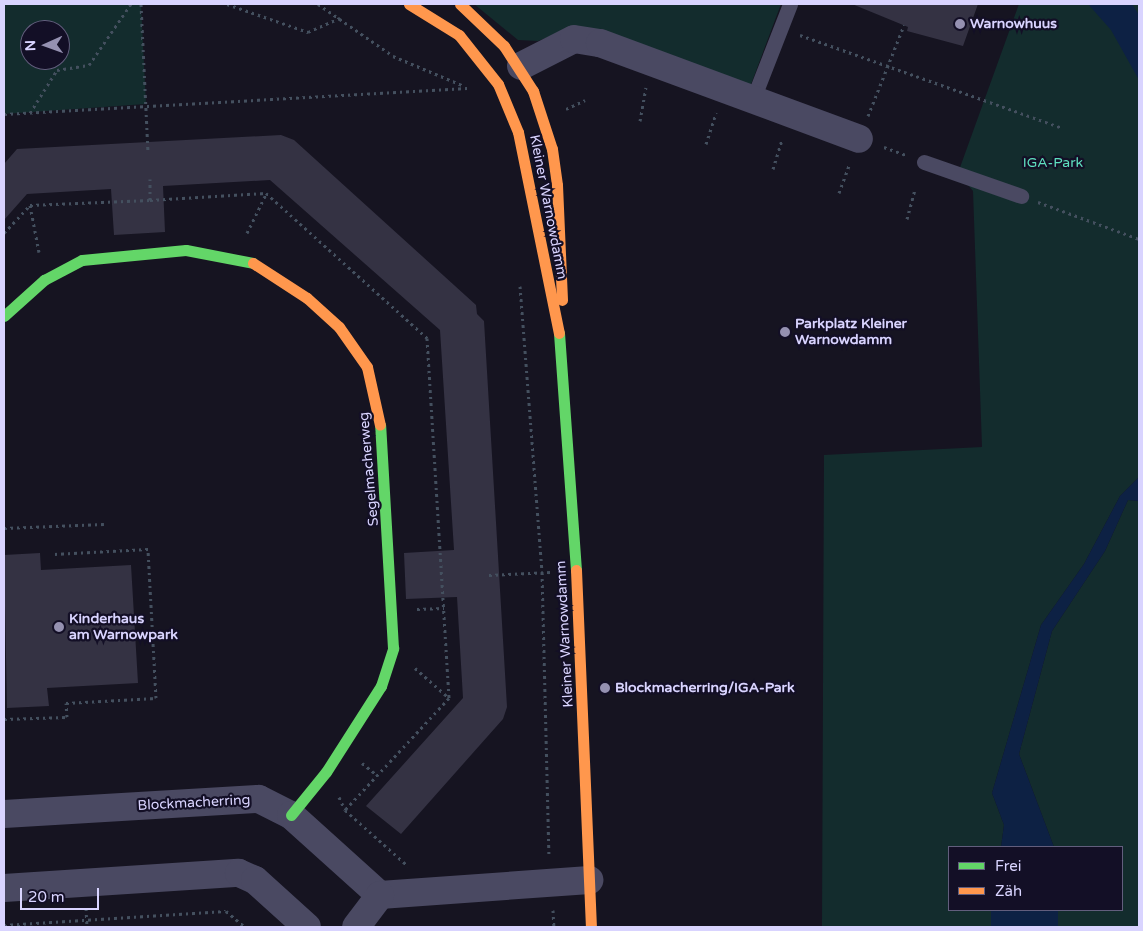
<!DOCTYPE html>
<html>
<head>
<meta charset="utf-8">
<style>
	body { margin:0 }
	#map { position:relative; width:1143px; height:931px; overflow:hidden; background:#161421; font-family:"Varela Round",sans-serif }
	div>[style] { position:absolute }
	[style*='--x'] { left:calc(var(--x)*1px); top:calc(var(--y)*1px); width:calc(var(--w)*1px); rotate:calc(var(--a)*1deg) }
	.green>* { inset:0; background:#132c2d }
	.water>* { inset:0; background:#0d2144; transform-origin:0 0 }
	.building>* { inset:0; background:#343243 }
	.path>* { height:3px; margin-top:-1.5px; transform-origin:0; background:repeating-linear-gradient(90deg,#44505f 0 2.5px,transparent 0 6.5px) }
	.lane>* { height:15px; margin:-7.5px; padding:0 7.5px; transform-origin:7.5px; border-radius:7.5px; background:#4a4962 }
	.street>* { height:28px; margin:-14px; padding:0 14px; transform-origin:14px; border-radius:14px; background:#4a4962 }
	.fast>* { height:11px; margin:-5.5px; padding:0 5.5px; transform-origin:5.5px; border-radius:5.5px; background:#63d668 }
	.slow>* { height:11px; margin:-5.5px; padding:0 5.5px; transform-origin:5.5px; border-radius:5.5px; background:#ff974d }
	.dots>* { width:14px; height:14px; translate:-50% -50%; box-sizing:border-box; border:2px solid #130f26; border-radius:50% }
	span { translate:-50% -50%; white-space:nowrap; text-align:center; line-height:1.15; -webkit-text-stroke:4.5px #130f26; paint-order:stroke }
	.poi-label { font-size:14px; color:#d9d4ff; font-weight:700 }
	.left { translate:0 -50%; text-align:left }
	.park-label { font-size:14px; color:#5fe0c0 }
	.street-label { font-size:14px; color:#d9d4ff }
	.frame { position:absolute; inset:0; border:5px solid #d9d4ff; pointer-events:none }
	.legend { position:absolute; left:948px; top:846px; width:175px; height:65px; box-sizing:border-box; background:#130f26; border:1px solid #625e7d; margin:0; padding:6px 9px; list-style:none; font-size:15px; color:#d9d4ff }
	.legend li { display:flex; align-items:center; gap:10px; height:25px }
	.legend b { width:25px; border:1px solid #625e7d }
	.north { position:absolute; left:20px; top:20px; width:50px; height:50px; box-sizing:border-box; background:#130f26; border:1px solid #625e7d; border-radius:50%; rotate:268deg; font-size:14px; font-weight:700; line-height:20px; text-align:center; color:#d9d4ff }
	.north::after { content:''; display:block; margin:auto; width:18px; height:22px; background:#9591b1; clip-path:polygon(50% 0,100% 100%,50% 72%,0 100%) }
	.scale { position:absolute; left:20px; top:888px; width:79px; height:22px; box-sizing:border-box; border:2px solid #d9d4ff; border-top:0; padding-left:6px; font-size:15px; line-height:18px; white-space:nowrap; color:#d9d4ff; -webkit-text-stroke:4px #130f26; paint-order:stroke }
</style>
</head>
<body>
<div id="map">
	<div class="green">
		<i style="clip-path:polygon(evenodd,4px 4px,141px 4px,146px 104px,4px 114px,4px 4px,30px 30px,60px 30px,60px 60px,30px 60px,30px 30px)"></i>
		<i style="clip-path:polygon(474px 4px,781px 4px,750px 87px,569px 29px,538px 41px,518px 40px)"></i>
		<i style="clip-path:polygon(1019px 4px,1139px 4px,1139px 477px,1120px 496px,1084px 564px,1041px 625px,992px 793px,1004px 825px,1001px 847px,949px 847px,949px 910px,991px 910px,995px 927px,822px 927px,824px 455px,982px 447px,973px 191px,958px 173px)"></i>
		<i style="clip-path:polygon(1128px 500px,1139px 501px,1139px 927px,1058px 927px,1058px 910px,1122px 910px,1122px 847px,1054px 847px,1019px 754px,1052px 631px,1105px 551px)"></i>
	</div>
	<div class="water">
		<i style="clip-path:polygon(1088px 4px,1132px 4px,1139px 15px,1139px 80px,1111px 30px)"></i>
		<i style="clip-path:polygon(1139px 477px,1139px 501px,1128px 500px,1105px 551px,1052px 631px,1019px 754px,1054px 847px,1001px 847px,1004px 825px,992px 793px,1041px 625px,1084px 564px,1120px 496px)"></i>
		<i style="left:991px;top:910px;width:67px;height:17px"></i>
	</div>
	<div class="building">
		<i style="clip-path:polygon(852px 4px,978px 4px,963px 46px,907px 31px,908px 27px)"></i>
		<i style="clip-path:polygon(281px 135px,294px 140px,476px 305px,477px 314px,484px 321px,507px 707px,503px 719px,401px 834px,366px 806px,463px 698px,457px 597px,406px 599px,404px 553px,454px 550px,440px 330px,270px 180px,163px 186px,165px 232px,114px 235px,111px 189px,27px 194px,4px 220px,4px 164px,17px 149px)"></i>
		<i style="clip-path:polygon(40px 553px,41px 570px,131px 565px,138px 683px,47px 688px,49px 706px,7px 708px,4px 555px)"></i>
	</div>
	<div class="path">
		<i style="--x:141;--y:4;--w:148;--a:87.3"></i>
		<i style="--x:227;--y:4;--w:86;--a:19.1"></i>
		<i style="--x:308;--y:32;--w:35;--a:-24"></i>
		<i style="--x:318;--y:4;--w:91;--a:34.7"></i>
		<i style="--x:393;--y:56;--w:77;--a:22.9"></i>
		<i style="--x:800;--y:35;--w:276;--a:19.5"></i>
		<i style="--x:566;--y:109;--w:21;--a:-25"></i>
		<i style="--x:30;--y:113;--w:51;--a:-57.9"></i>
		<i style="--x:57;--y:70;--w:32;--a:-9"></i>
		<i style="--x:89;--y:65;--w:74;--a:-55.5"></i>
		<i style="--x:4;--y:114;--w:464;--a:-3.2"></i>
		<i style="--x:868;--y:116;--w:98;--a:-68.4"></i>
		<i style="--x:640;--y:121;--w:34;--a:-80"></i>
		<i style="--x:706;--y:144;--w:33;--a:-72"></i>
		<i style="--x:884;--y:147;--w:23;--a:20"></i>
		<i style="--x:773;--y:169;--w:31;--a:-73"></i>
		<i style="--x:839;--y:193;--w:30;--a:-70"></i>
		<i style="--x:150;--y:200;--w:116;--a:-3.5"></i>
		<i style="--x:266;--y:193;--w:217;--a:42"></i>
		<i style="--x:427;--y:338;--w:361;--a:86.5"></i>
		<i style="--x:449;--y:698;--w:153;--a:132.9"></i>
		<i style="--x:1038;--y:202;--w:108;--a:20.1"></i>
		<i style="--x:30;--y:205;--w:48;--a:79.2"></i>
		<i style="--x:907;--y:219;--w:30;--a:-75"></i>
		<i style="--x:4;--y:233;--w:38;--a:-47"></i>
		<i style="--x:30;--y:205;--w:120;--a:-2.4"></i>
		<i style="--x:150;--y:200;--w:21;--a:-90"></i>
		<i style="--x:247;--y:233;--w:43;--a:-64"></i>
		<i style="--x:520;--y:286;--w:287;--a:85.6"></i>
		<i style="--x:542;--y:572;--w:285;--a:88.6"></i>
		<i style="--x:4;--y:528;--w:100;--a:-2.3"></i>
		<i style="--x:489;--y:575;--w:62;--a:-2.8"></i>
		<i style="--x:417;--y:609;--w:27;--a:-2"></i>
		<i style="--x:415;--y:668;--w:44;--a:41.3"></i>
		<i style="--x:4;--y:719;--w:63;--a:-1.8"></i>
		<i style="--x:67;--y:717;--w:14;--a:-94"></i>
		<i style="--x:66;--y:703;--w:90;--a:-3.2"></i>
		<i style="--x:156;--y:698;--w:149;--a:-93.1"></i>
		<i style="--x:148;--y:549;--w:94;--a:177"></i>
		<i style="--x:362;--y:763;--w:19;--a:39"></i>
		<i style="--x:339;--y:797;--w:14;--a:65"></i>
		<i style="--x:345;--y:810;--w:84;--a:41.6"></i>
		<i style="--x:86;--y:908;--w:19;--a:87"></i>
		<i style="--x:553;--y:910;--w:17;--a:87"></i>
		<i style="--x:4;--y:925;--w:222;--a:-3.6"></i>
		<i style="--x:226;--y:911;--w:25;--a:40"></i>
	</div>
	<div class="lane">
		<i style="--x:753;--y:99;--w:102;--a:-68.7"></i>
		<i style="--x:924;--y:162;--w:103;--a:19.3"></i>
	</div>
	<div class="street">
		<i style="--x:521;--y:66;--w:59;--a:-27"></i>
		<i style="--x:574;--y:39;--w:26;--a:9"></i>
		<i style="--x:600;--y:43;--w:276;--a:20.3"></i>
		<i style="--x:4;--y:814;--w:255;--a:-3.4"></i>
		<i style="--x:259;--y:799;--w:36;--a:27"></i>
		<i style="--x:291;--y:815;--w:120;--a:42"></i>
		<i style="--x:380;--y:895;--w:210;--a:-4.1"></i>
		<i style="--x:4;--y:888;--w:235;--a:-3.7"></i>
		<i style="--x:239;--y:873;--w:17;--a:24"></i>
		<i style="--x:255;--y:880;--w:70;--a:42.1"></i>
		<i style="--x:356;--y:927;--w:40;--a:-53"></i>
	</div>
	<div class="fast">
		<i style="--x:4;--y:316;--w:54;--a:-42"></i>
		<i style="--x:44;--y:280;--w:43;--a:-27.8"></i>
		<i style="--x:82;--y:260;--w:104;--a:-5.5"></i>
		<i style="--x:186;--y:250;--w:68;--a:11"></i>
		<i style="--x:559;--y:333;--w:238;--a:85.9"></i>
		<i style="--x:291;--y:815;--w:55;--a:-50.9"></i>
		<i style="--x:326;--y:772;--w:102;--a:-57.4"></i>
		<i style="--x:381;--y:686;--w:40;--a:-72"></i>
		<i style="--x:393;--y:648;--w:223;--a:-93.3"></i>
	</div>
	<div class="slow">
		<i style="--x:409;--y:4;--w:59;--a:31.8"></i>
		<i style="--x:459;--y:35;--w:63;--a:51.5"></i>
		<i style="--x:498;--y:84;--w:52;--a:67.4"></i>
		<i style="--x:518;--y:132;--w:205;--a:78.5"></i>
		<i style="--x:460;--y:4;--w:61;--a:43.7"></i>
		<i style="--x:504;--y:46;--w:54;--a:57.2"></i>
		<i style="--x:533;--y:91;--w:61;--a:71.9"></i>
		<i style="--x:552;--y:149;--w:36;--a:82"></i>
		<i style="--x:557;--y:185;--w:115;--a:87.5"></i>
		<i style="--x:253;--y:263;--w:64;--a:32.9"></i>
		<i style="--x:307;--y:298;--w:43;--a:42.2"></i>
		<i style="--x:339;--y:327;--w:49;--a:55"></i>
		<i style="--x:367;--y:367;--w:59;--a:77.4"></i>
		<i style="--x:576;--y:570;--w:357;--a:87.6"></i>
	</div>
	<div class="dots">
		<i style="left:960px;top:24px;background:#9591b1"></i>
		<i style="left:785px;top:332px;background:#9591b1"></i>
		<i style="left:59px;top:627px;background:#9591b1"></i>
		<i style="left:605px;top:688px;background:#9591b1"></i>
	</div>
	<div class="poi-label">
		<span class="left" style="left:970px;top:24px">Warnowhuus</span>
		<span class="left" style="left:795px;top:332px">Parkplatz Kleiner<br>Warnowdamm</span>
		<span class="left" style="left:69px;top:627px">Kinderhaus<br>am Warnowpark</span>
		<span class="left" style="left:615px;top:688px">Blockmacherring/IGA-Park</span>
	</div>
	<div class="park-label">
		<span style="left:1053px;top:163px">IGA-Park</span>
	</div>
	<div class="street-label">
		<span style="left:548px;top:207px;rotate:79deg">Kleiner Warnowdamm</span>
		<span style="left:369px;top:469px;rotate:-95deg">Segelmacherweg</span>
		<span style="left:565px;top:634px;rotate:-93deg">Kleiner Warnowdamm</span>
		<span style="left:194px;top:803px;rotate:-3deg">Blockmacherring</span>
	</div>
	<div class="frame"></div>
	<ul class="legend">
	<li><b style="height:6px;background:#63d668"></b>Frei</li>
	<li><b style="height:6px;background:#ff974d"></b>Zäh</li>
	</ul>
	<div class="north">N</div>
	<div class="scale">20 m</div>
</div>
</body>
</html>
